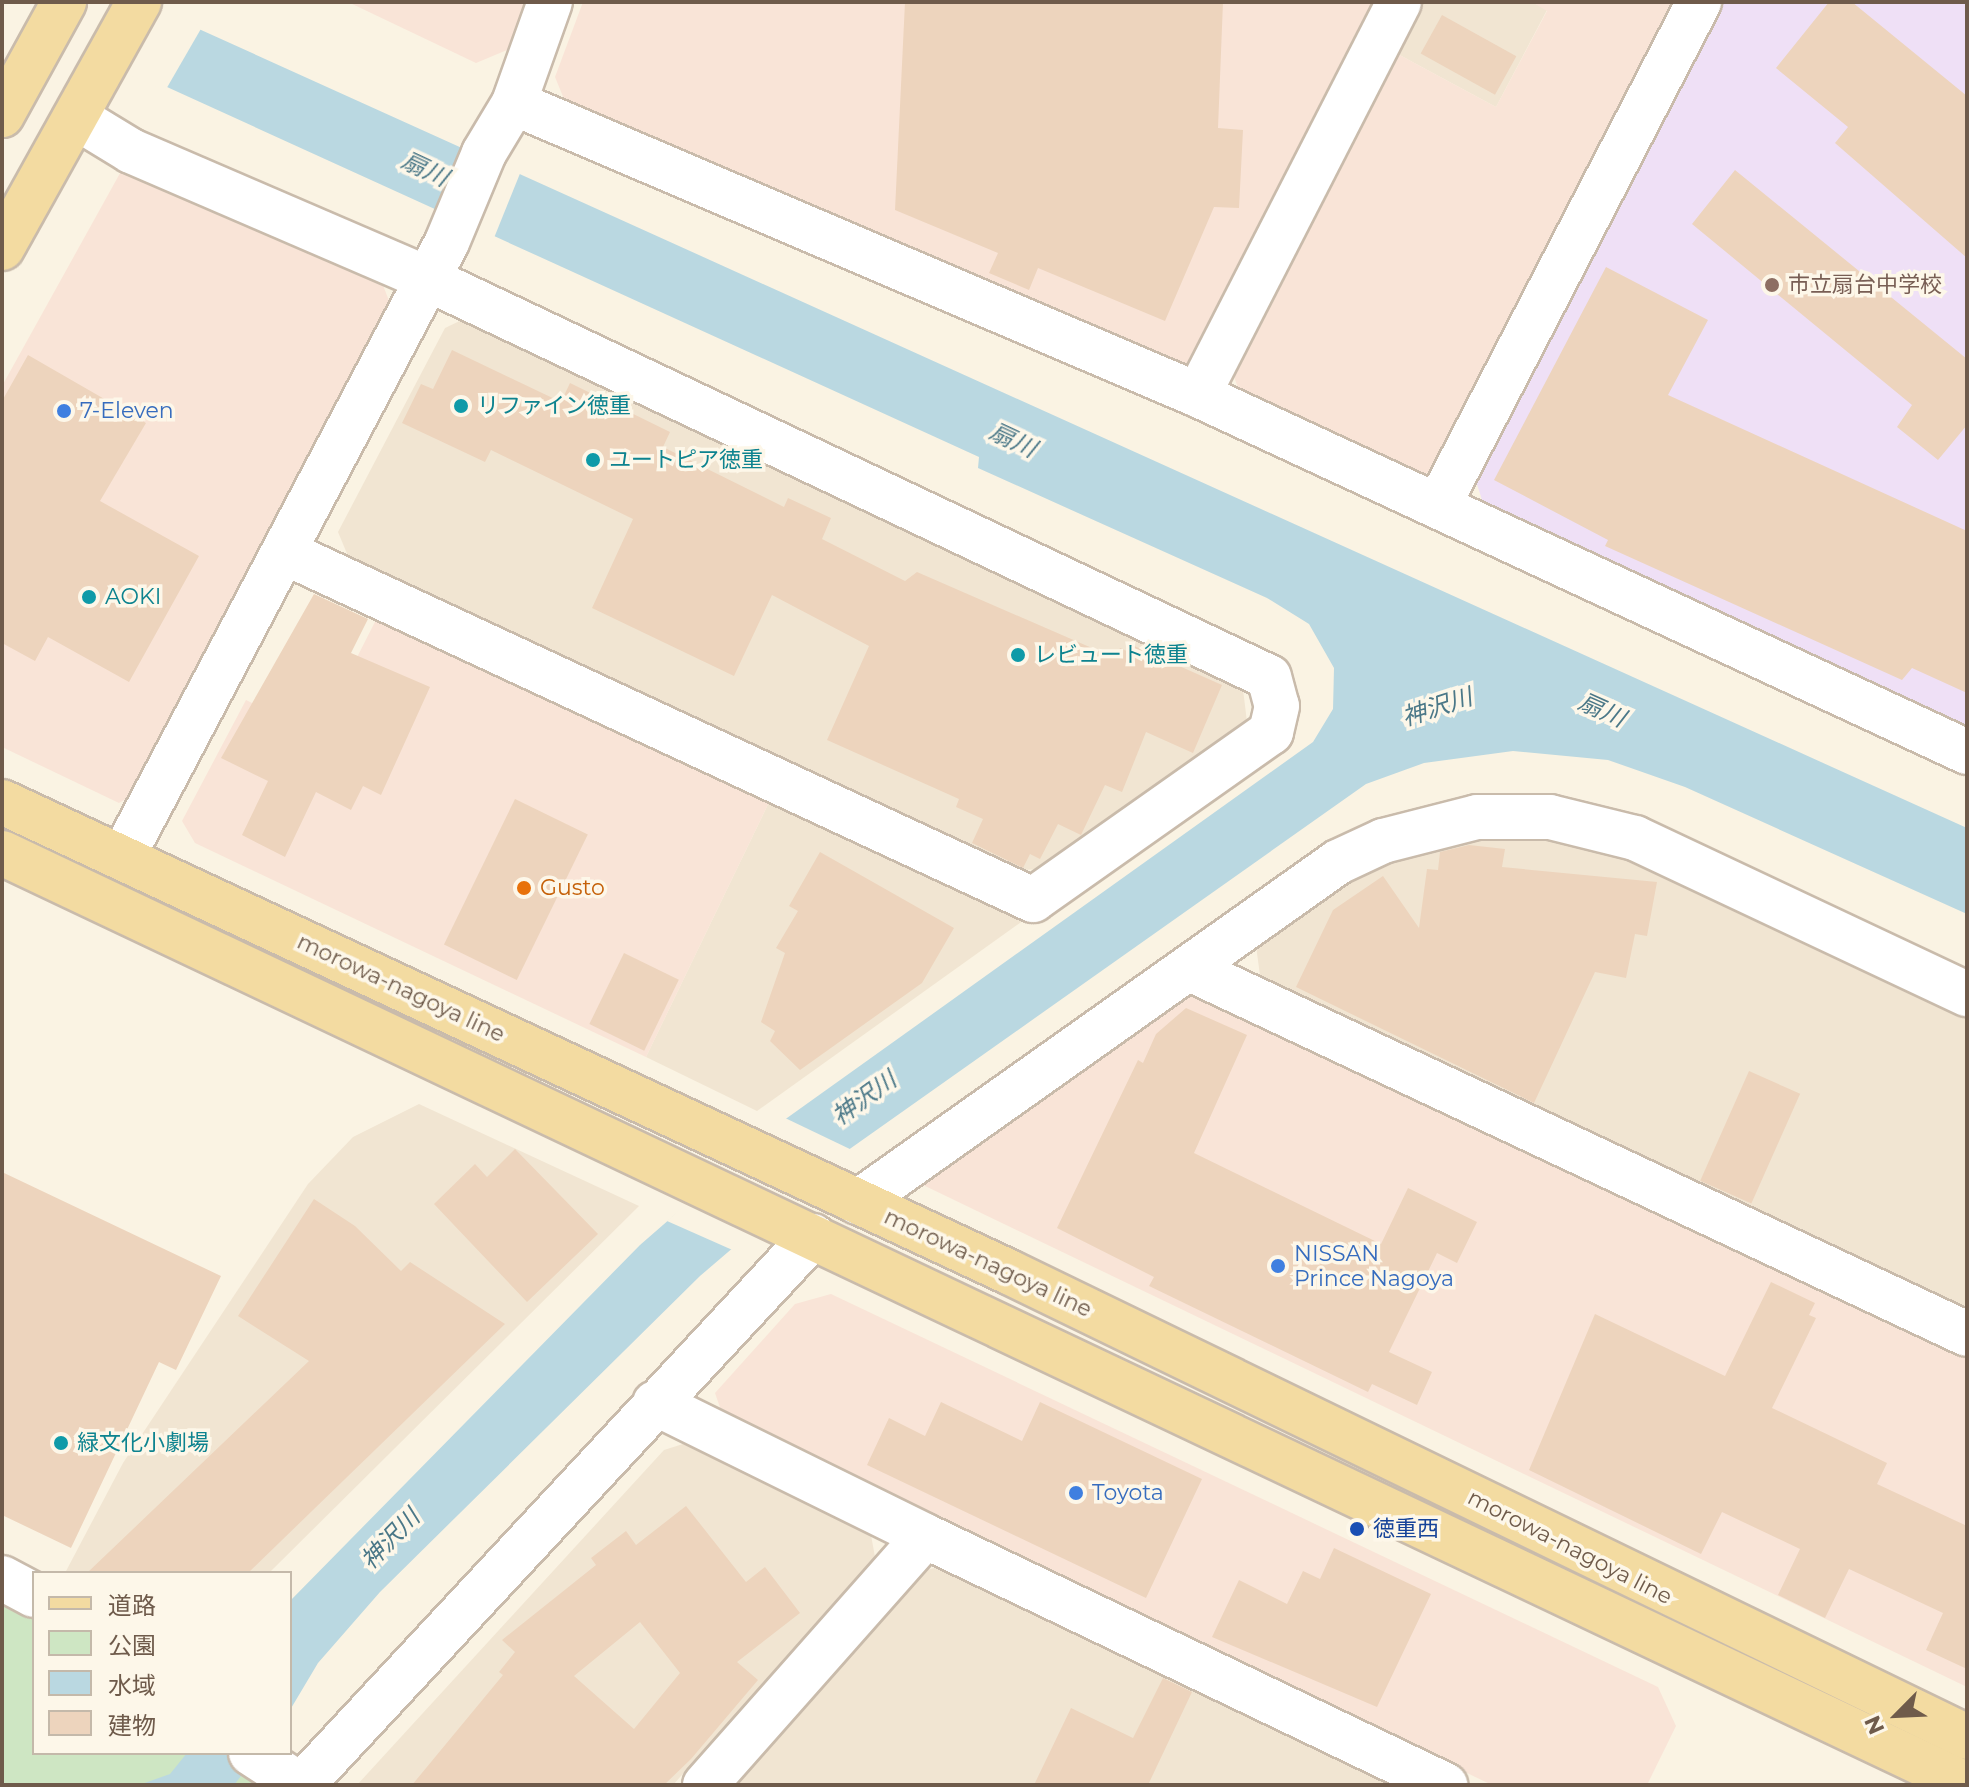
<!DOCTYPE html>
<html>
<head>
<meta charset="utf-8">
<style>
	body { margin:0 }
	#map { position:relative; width:1969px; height:1787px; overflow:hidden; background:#faf3e3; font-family:Montserrat,"Noto Sans JP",sans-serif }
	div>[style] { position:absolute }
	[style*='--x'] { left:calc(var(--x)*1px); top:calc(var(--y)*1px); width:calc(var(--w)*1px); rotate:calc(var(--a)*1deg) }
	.residential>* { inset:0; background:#f1e5d2 }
	.commercial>* { inset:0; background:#f9e4d7 }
	.education>* { inset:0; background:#efe0f6 }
	.green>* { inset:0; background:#cee6c3 }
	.water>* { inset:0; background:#bad8e1 }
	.pier>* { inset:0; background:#faf3e3; transform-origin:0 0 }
	.building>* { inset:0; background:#edd4bd; transform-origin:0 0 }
	.roads { filter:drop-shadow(2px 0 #c9bbab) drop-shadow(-2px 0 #c9bbab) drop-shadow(0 2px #c9bbab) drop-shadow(0 -2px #c9bbab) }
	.minor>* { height:44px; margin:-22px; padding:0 22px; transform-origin:22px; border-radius:22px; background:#fff }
	.tertiary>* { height:44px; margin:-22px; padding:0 22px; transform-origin:22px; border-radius:22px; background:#fff }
	.primary>* { height:44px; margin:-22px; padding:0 22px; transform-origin:22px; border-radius:22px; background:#f3dba1 }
	.dots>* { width:22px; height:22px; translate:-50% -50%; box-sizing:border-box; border:4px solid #fdf7e9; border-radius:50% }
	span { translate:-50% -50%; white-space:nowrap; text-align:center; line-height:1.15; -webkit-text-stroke:7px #fdf7e9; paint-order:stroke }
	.education-label { font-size:22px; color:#785e54 }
	.left { translate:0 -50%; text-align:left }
	.culture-label { font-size:22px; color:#0d838f }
	.shop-label { font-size:22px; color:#366cbe }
	.food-label { font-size:22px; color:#c56008 }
	.street-label { font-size:22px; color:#6f5b4b }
	.transit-label { font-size:22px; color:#164399 }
	.water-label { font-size:24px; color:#4b7888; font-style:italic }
	.frame { position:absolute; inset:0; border:4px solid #6f5b4b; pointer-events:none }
	.legend { position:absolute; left:32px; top:1571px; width:260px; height:184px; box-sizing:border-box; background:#fdf7e9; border:2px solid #c4b9aa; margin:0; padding:10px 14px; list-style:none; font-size:24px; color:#6f5b4b }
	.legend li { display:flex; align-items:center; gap:16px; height:40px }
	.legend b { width:40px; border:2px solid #c4b9aa }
	.north { position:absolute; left:1857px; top:1675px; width:80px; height:80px; -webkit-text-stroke:6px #fdf7e9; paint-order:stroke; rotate:246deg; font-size:22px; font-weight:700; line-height:32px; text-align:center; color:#6f5b4b }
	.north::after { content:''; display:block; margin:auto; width:28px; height:36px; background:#6f5b4b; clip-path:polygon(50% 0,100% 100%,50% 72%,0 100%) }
</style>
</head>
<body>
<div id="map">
	<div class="residential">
		<i style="clip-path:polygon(1421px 2px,1532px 2px,1547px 10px,1496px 107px,1394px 52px)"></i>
		<i style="clip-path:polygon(466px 318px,1242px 681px,1247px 722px,1039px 869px,1023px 870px,348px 556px,338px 532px,445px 328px)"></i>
		<i style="clip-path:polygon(773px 794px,1031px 915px,757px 1111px,646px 1057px)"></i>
		<i style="clip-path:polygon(1534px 831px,1604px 845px,1967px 1008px,1967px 1314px,1261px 983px,1255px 938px,1339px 880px,1439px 841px)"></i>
		<i style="clip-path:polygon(419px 1104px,639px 1206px,269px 1573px,65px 1573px,123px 1463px,308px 1184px,353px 1137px)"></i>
		<i style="clip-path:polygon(683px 1444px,871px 1535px,875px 1557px,673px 1785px,357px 1785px,664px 1450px)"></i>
		<i style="clip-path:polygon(943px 1566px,1403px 1785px,729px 1785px,917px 1572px)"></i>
	</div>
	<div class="commercial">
		<i style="clip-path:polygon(348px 2px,529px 2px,512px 48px,476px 63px)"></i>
		<i style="clip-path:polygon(583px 2px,1379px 2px,1202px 358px,1175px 368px,564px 99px,555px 77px)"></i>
		<i style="clip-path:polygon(1532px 2px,1680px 2px,1441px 467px,1413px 479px,1244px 404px,1233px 374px,1394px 52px,1496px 107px,1547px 11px)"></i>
		<i style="clip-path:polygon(124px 166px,381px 280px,391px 306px,132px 795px,119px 803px,2px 747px,2px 386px)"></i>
		<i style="clip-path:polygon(380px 612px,773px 794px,646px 1057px,195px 843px,182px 821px,246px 700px,317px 736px)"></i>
		<i style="clip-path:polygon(1192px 995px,1967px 1355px,1967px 1687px,921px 1184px)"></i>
		<i style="clip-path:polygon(831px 1294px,1658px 1687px,1676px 1726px,1647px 1785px,1492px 1785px,723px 1416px,715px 1393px,795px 1304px)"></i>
	</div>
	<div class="education">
		<i style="clip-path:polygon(1721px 2px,1967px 2px,1967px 726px,1482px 500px,1476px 481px)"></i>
	</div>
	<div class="green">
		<i style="clip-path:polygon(2px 1599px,34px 1616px,34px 1753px,233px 1753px,257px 1767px,253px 1784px,2px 1785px)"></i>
	</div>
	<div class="water">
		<i style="clip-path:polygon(2px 2px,139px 2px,1967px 828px,1967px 914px,1685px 787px,1608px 760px,1513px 751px,1424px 763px,1366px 784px,844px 1153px,700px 1276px,380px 1592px,318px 1663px,290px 1710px,290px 1601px,640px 1245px,780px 1123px,1313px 742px,1333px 709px,1334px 668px,1309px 624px,1267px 598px,978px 468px,979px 457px,167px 87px)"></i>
		<i style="clip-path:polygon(187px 1753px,259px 1753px,234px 1785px,139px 1785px,170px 1774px)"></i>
	</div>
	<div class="pier">
		<i style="clip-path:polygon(2px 2px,148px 2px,202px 27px,165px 91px,2px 17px)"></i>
		<i style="left:462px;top:149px;width:63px;height:73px;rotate:22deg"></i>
		<i style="clip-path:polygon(783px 1117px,854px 1151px,737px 1252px,667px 1221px)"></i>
	</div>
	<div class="building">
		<i style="clip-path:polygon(905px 2px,1223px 2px,1218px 128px,1243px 130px,1239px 208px,1214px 207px,1165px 321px,1038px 268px,1029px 290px,989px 273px,998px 253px,895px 210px)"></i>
		<i style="clip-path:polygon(1829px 2px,1852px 2px,1967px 96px,1967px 258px,1835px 143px,1848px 127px,1776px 68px)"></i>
		<i style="left:1442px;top:15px;width:85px;height:44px;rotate:29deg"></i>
		<i style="clip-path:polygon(1735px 170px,1967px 359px,1967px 425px,1938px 460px,1897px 427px,1912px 405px,1692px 224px)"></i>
		<i style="clip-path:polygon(1606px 267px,1708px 320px,1668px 395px,1967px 531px,1967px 693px,1912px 668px,1902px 680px,1605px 546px,1608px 540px,1494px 480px)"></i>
		<i style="clip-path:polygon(452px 350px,561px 402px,570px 383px,670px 432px,663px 447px,784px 507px,788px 498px,831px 518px,822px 539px,905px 581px,917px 572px,1108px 655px,1116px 657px,1120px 648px,1129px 652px,1132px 645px,1222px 685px,1193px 753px,1146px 732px,1122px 792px,1105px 785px,1081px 835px,1058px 824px,1040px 859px,1030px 854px,1023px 868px,972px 843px,983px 819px,956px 807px,959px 799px,827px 740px,869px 646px,772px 595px,734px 676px,592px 608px,633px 519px,491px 450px,485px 462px,402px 423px,421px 384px,433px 389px)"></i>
		<i style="clip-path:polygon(28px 355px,146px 423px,100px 501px,199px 556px,129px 682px,48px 637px,35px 661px,2px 643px,2px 401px)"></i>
		<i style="clip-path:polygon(314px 594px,368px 619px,351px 653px,430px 687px,381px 795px,363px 786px,351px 810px,316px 792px,285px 857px,242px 835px,268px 781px,221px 758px)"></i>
		<i style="left:515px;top:799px;width:81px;height:162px;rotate:26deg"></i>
		<i style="clip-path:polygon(1469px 845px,1505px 849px,1502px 867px,1657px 882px,1647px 936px,1635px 934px,1626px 978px,1595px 972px,1534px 1103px,1296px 987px,1333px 910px,1383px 876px,1419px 928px,1427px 869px,1438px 870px,1440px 852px)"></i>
		<i style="clip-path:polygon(820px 852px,954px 928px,922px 983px,800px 1070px,770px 1041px,775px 1031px,761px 1022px,785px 953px,776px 948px,798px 911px,789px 906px)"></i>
		<i style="left:624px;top:953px;width:61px;height:79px;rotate:26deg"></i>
		<i style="clip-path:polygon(1186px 1008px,1247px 1035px,1194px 1153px,1381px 1244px,1408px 1188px,1477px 1222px,1457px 1263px,1437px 1253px,1389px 1352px,1432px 1372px,1417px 1405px,1372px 1384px,1368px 1392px,1149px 1286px,1154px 1277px,1057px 1228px,1138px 1060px,1143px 1063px,1156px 1034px)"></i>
		<i style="left:1749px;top:1071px;width:56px;height:120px;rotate:24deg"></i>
		<i style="clip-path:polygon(515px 1149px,598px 1234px,527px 1302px,434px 1204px,475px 1164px,487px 1177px)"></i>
		<i style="clip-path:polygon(2px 1172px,221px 1276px,176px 1370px,159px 1362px,71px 1548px,2px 1515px)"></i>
		<i style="clip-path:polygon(314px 1199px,355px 1226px,401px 1271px,410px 1262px,505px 1324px,248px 1573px,87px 1573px,309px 1361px,238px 1316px)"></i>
		<i style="clip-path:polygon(1771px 1282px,1815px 1303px,1809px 1315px,1816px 1318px,1772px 1408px,1887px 1463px,1877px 1484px,1967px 1526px,1967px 1669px,1926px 1650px,1943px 1613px,1849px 1569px,1825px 1618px,1778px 1595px,1800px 1549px,1722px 1512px,1701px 1554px,1529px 1470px,1595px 1314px,1725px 1376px)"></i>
		<i style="clip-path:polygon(941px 1402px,1022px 1441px,1040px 1402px,1202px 1479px,1146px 1598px,867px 1465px,889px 1418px,925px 1436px)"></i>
		<i style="clip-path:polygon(evenodd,686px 1506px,746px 1582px,765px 1567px,800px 1613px,737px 1662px,758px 1680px,691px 1759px,664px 1785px,412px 1785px,503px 1675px,499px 1672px,515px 1652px,502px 1640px,596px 1565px,591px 1558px,626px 1531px,636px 1545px,686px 1506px,640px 1622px,680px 1673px,634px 1729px,574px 1676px,640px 1622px)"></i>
		<i style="clip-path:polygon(1334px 1548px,1431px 1594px,1377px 1707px,1212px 1637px,1239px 1580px,1287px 1604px,1303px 1571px,1320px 1579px)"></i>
		<i style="clip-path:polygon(1163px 1678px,1192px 1692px,1148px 1785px,1034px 1785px,1071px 1708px,1133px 1738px)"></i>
	</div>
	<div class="roads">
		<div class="minor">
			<i style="--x:514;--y:103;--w:744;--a:23.12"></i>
			<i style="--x:1198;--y:395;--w:848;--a:24.9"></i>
			<i style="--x:77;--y:118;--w:63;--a:31.4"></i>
			<i style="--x:131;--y:151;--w:323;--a:23.3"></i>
			<i style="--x:428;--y:279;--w:930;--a:25.33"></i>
			<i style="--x:1269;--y:677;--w:30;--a:75"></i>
			<i style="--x:1277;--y:706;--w:27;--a:103"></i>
			<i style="--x:1271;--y:732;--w:291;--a:144.8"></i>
			<i style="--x:1033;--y:900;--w:826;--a:-155.08"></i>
			<i style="--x:1198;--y:395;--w:441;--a:-62.9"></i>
			<i style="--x:1438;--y:506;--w:568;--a:-62.62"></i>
			<i style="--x:122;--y:858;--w:696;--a:-62.18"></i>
			<i style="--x:447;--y:242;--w:96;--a:-67.4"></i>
			<i style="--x:484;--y:153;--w:58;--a:-59"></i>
			<i style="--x:514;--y:103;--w:107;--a:-70.4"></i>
			<i style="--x:1190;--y:969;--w:858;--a:25.16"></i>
			<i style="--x:858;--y:1202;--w:588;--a:-35.31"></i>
			<i style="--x:1338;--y:862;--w:50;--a:-25"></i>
			<i style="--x:1383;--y:841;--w:97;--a:-14.3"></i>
			<i style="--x:1477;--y:817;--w:73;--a:0"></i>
			<i style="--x:1550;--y:817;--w:88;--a:13.9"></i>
			<i style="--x:1635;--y:838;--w:367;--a:25.2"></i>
			<i style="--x:655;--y:1403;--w:301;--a:26.2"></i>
			<i style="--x:2;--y:1578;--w:36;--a:28"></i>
			<i style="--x:251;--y:1753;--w:59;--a:33.1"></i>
			<i style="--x:705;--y:1785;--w:332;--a:-48.5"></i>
			<i style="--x:925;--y:1536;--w:577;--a:25.59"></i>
		</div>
		<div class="tertiary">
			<i style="--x:302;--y:1785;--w:750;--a:-47.05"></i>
		</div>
		<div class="primary">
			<i style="--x:2;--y:115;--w:129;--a:-61.2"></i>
			<i style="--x:2;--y:248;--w:282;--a:-60.9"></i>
			<i style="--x:2;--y:802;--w:1111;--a:25.02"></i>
			<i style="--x:1009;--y:1272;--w:1065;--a:25.89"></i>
			<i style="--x:2;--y:853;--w:2175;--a:25.37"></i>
		</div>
	</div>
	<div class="dots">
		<i style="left:1772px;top:285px;background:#8d6e63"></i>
		<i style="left:461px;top:406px;background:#0f9aa8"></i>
		<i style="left:64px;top:411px;background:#3f7fe0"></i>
		<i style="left:593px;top:460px;background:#0f9aa8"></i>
		<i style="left:89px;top:597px;background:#0f9aa8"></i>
		<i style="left:1018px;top:655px;background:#0f9aa8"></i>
		<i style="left:524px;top:888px;background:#e8710a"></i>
		<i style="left:1278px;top:1266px;background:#3f7fe0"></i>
		<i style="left:61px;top:1443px;background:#0f9aa8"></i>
		<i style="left:1076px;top:1493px;background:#3f7fe0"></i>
		<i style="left:1357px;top:1529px;background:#1a4fb4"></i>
	</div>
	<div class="education-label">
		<span class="left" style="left:1788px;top:285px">市立扇台中学校</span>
	</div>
	<div class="culture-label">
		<span class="left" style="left:477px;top:406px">リファイン徳重</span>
		<span class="left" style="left:609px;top:460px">ユートピア徳重</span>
		<span class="left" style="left:105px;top:597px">AOKI</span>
		<span class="left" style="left:1034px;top:655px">レビュート徳重</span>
		<span class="left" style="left:77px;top:1443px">緑文化小劇場</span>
	</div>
	<div class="shop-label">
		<span class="left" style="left:80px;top:411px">7-Eleven</span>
		<span class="left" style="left:1294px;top:1266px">NISSAN<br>Prince Nagoya</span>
		<span class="left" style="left:1092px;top:1493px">Toyota</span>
	</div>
	<div class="food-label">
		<span class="left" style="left:540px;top:888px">Gusto</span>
	</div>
	<div class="street-label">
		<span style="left:401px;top:988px;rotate:25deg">morowa-nagoya line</span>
		<span style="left:988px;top:1263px;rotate:25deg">morowa-nagoya line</span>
		<span style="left:1570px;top:1547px;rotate:27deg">morowa-nagoya line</span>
	</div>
	<div class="transit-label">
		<span class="left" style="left:1373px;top:1529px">徳重西</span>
	</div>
	<div class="water-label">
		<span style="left:425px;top:169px;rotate:25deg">扇川</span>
		<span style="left:1013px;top:440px;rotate:25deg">扇川</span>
		<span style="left:1437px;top:707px;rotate:-18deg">神沢川</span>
		<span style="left:1602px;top:710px;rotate:24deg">扇川</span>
		<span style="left:864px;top:1098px;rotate:-36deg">神沢川</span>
		<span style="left:390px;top:1539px;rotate:-46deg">神沢川</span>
	</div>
	<div class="frame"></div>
	<ul class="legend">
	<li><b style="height:10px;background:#f3dba1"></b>道路</li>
	<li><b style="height:22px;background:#cee6c3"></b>公園</li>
	<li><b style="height:22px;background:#bad8e1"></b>水域</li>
	<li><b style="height:22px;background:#edd4bd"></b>建物</li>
	</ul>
	<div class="north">N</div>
</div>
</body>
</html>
